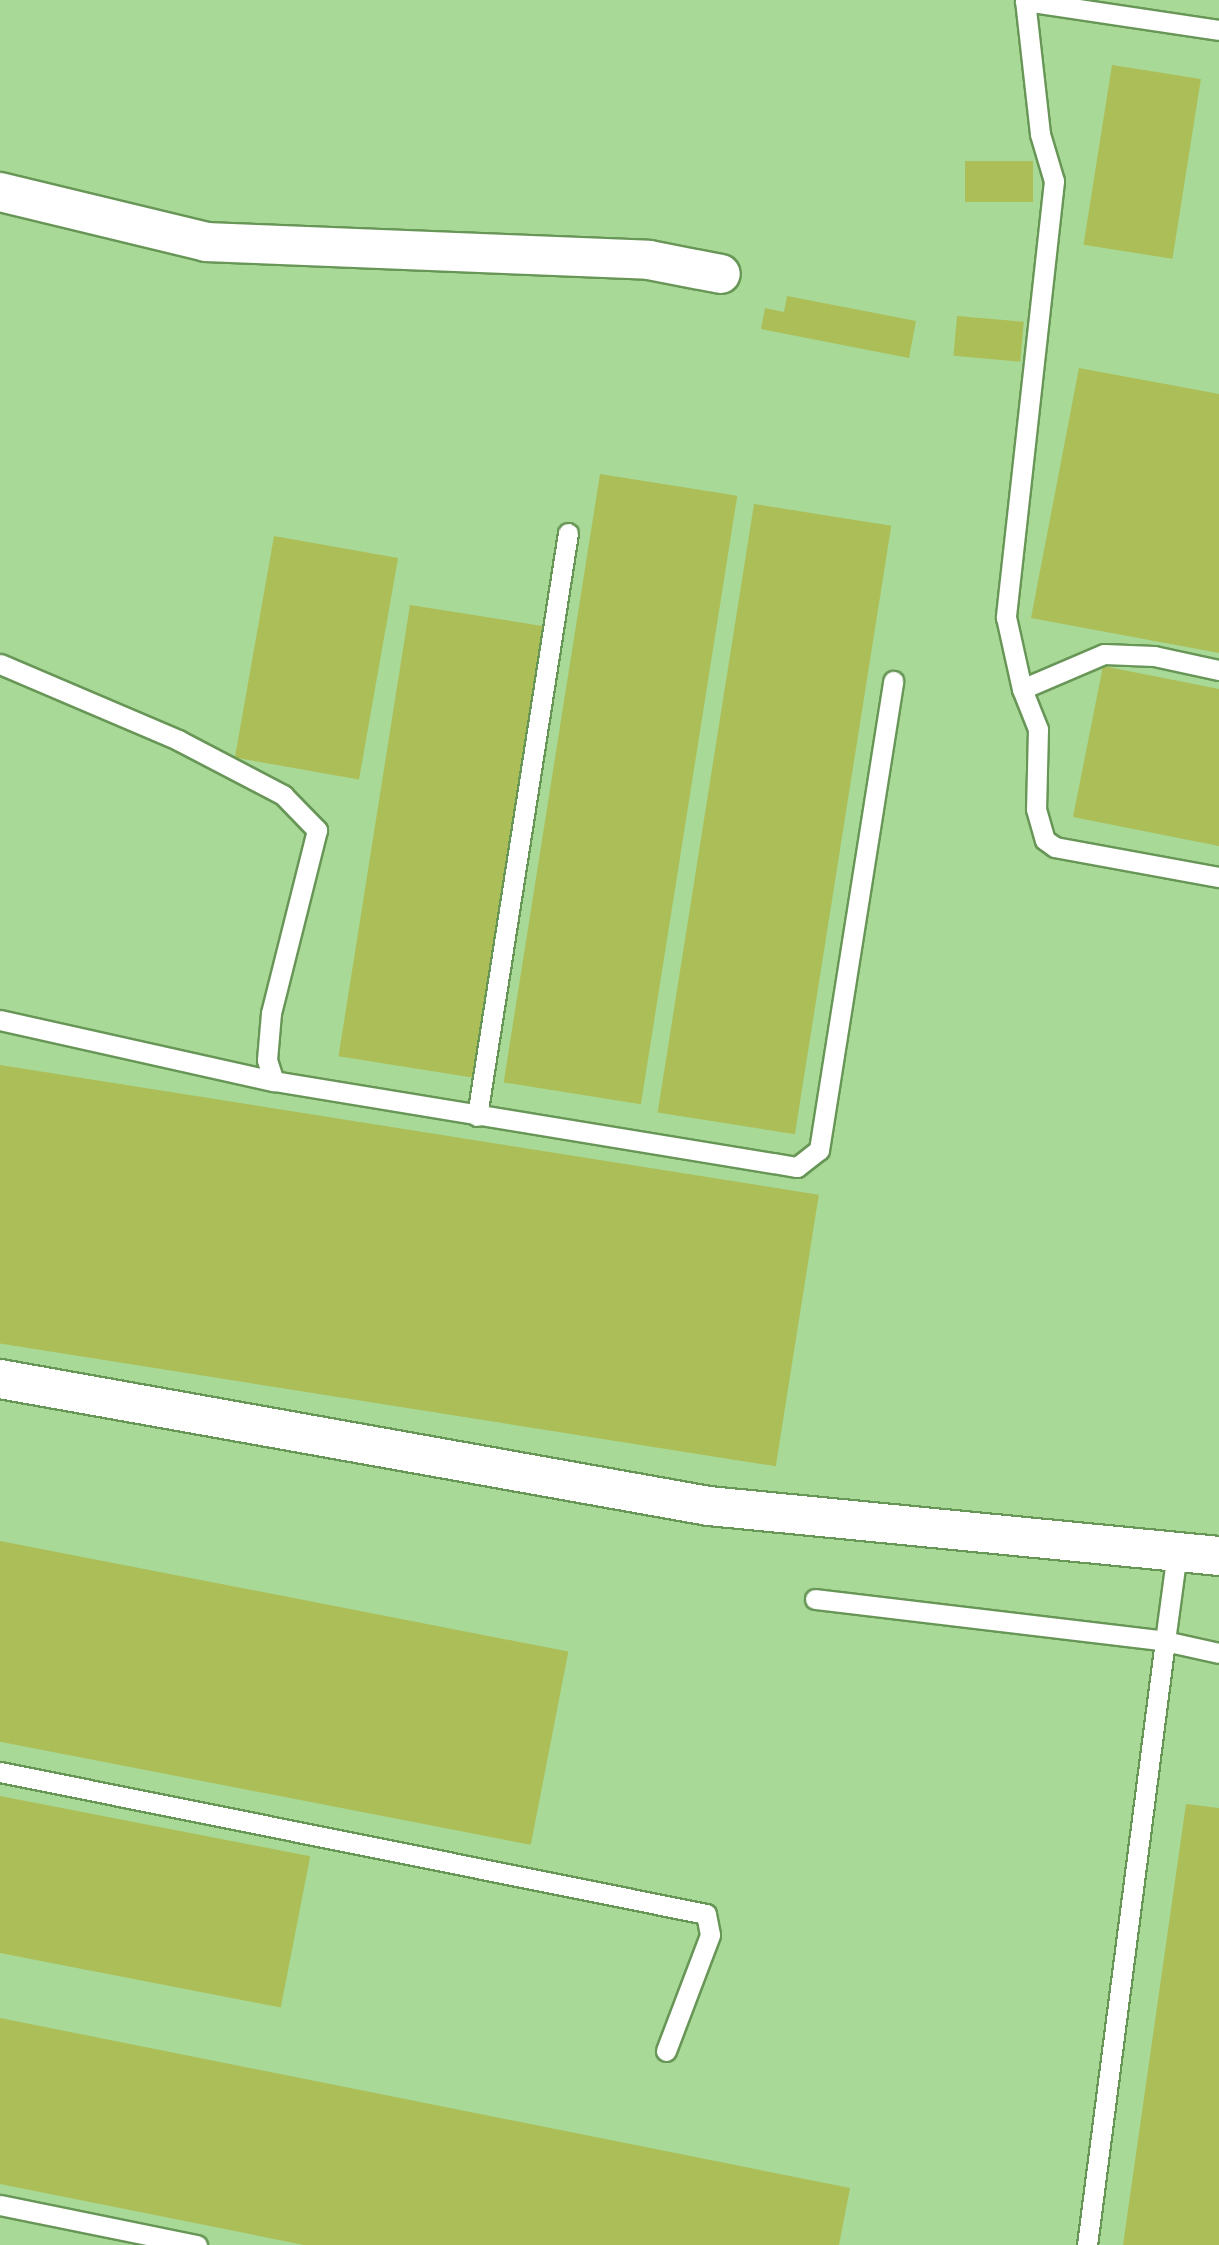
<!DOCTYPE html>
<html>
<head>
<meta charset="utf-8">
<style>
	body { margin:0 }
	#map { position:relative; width:1219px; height:2245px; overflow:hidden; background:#a8d997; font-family:Poppins,sans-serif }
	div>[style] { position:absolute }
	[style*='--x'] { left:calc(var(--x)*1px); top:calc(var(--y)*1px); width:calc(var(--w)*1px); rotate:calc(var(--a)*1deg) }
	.building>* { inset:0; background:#acbe58; transform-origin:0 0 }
	.roads { filter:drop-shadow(2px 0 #689657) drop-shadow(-2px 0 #689657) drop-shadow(0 2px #689657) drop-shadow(0 -2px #689657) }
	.lane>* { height:19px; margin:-9.5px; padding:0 9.5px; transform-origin:9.5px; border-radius:9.5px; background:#fff }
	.street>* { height:38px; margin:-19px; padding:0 19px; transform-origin:19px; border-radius:19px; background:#fff }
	span { translate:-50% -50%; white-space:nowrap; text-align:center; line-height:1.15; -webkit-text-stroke:6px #b4e6a4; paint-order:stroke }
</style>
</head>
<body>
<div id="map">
	<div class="building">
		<i style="left:1112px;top:65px;width:90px;height:182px;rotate:9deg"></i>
		<i style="left:965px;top:161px;width:68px;height:41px"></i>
		<i style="clip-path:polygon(787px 296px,916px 321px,909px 358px,761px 329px,765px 308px,784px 312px)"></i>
		<i style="left:957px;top:316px;width:67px;height:40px;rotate:5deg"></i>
		<i style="clip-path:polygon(1079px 368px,1219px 394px,1219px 653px,1031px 618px)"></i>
		<i style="left:600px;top:474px;width:139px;height:616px;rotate:9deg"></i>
		<i style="left:754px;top:504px;width:139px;height:616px;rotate:9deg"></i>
		<i style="left:274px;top:536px;width:126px;height:225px;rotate:10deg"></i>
		<i style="left:410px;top:605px;width:137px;height:457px;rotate:9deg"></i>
		<i style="clip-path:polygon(1103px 666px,1219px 689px,1219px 846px,1073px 817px)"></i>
		<i style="left:0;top:1065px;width:829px;height:275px;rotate:9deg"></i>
		<i style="left:0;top:1541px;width:579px;height:197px;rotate:11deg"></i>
		<i style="left:0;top:1796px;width:316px;height:154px;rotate:11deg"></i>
		<i style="clip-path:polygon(1186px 1804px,1219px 1808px,1219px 2245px,1123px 2245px)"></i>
		<i style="clip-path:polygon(0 2018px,850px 2188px,839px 2245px,304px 2245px,0 2184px)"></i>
	</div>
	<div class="roads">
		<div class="lane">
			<i style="--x:1025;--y:0;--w:135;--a:83.6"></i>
			<i style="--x:1040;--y:134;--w:49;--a:73.4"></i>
			<i style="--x:1054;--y:181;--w:439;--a:96.3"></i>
			<i style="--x:1006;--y:617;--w:74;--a:77.5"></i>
			<i style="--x:1022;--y:689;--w:43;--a:68.2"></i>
			<i style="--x:1038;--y:729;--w:80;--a:91.4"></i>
			<i style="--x:1036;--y:809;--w:32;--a:74"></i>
			<i style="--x:1045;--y:840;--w:12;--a:35"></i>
			<i style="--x:1055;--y:847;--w:167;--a:10.4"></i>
			<i style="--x:1025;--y:1;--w:196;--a:8.5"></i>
			<i style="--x:0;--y:664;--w:194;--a:23.1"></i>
			<i style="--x:178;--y:740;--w:119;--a:27.6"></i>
			<i style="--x:283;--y:795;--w:49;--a:45.8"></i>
			<i style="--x:317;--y:830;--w:189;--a:104.1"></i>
			<i style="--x:271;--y:1013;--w:47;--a:94.9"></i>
			<i style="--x:267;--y:1060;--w:22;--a:72"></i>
			<i style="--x:274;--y:1081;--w:530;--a:9.34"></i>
			<i style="--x:797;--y:1167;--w:28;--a:-38"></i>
			<i style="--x:819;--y:1150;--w:475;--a:-81"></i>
			<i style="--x:1022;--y:689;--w:89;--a:-23.1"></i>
			<i style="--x:1104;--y:654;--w:50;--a:2.3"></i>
			<i style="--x:1154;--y:656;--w:66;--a:12.2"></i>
			<i style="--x:0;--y:1020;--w:281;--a:12.6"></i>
			<i style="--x:477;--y:1116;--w:590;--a:-81.13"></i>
			<i style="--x:815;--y:1599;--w:353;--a:6.8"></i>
			<i style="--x:1165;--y:1641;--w:90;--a:-82.3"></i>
			<i style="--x:0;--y:1772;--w:720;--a:11.37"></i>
			<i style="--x:706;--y:1914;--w:21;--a:79"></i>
			<i style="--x:710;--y:1935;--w:124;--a:110.8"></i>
			<i style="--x:0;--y:2205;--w:201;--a:11.5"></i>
			<i style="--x:1087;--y:2245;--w:609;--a:-82.64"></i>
			<i style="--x:1165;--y:1641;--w:55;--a:12.5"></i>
		</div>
		<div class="street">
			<i style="--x:0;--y:192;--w:212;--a:13.6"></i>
			<i style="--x:206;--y:242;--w:443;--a:2.3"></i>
			<i style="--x:649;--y:260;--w:73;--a:11"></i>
			<i style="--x:0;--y:1379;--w:720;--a:10.16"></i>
			<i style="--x:709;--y:1506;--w:512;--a:5.6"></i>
		</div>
	</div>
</div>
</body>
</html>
